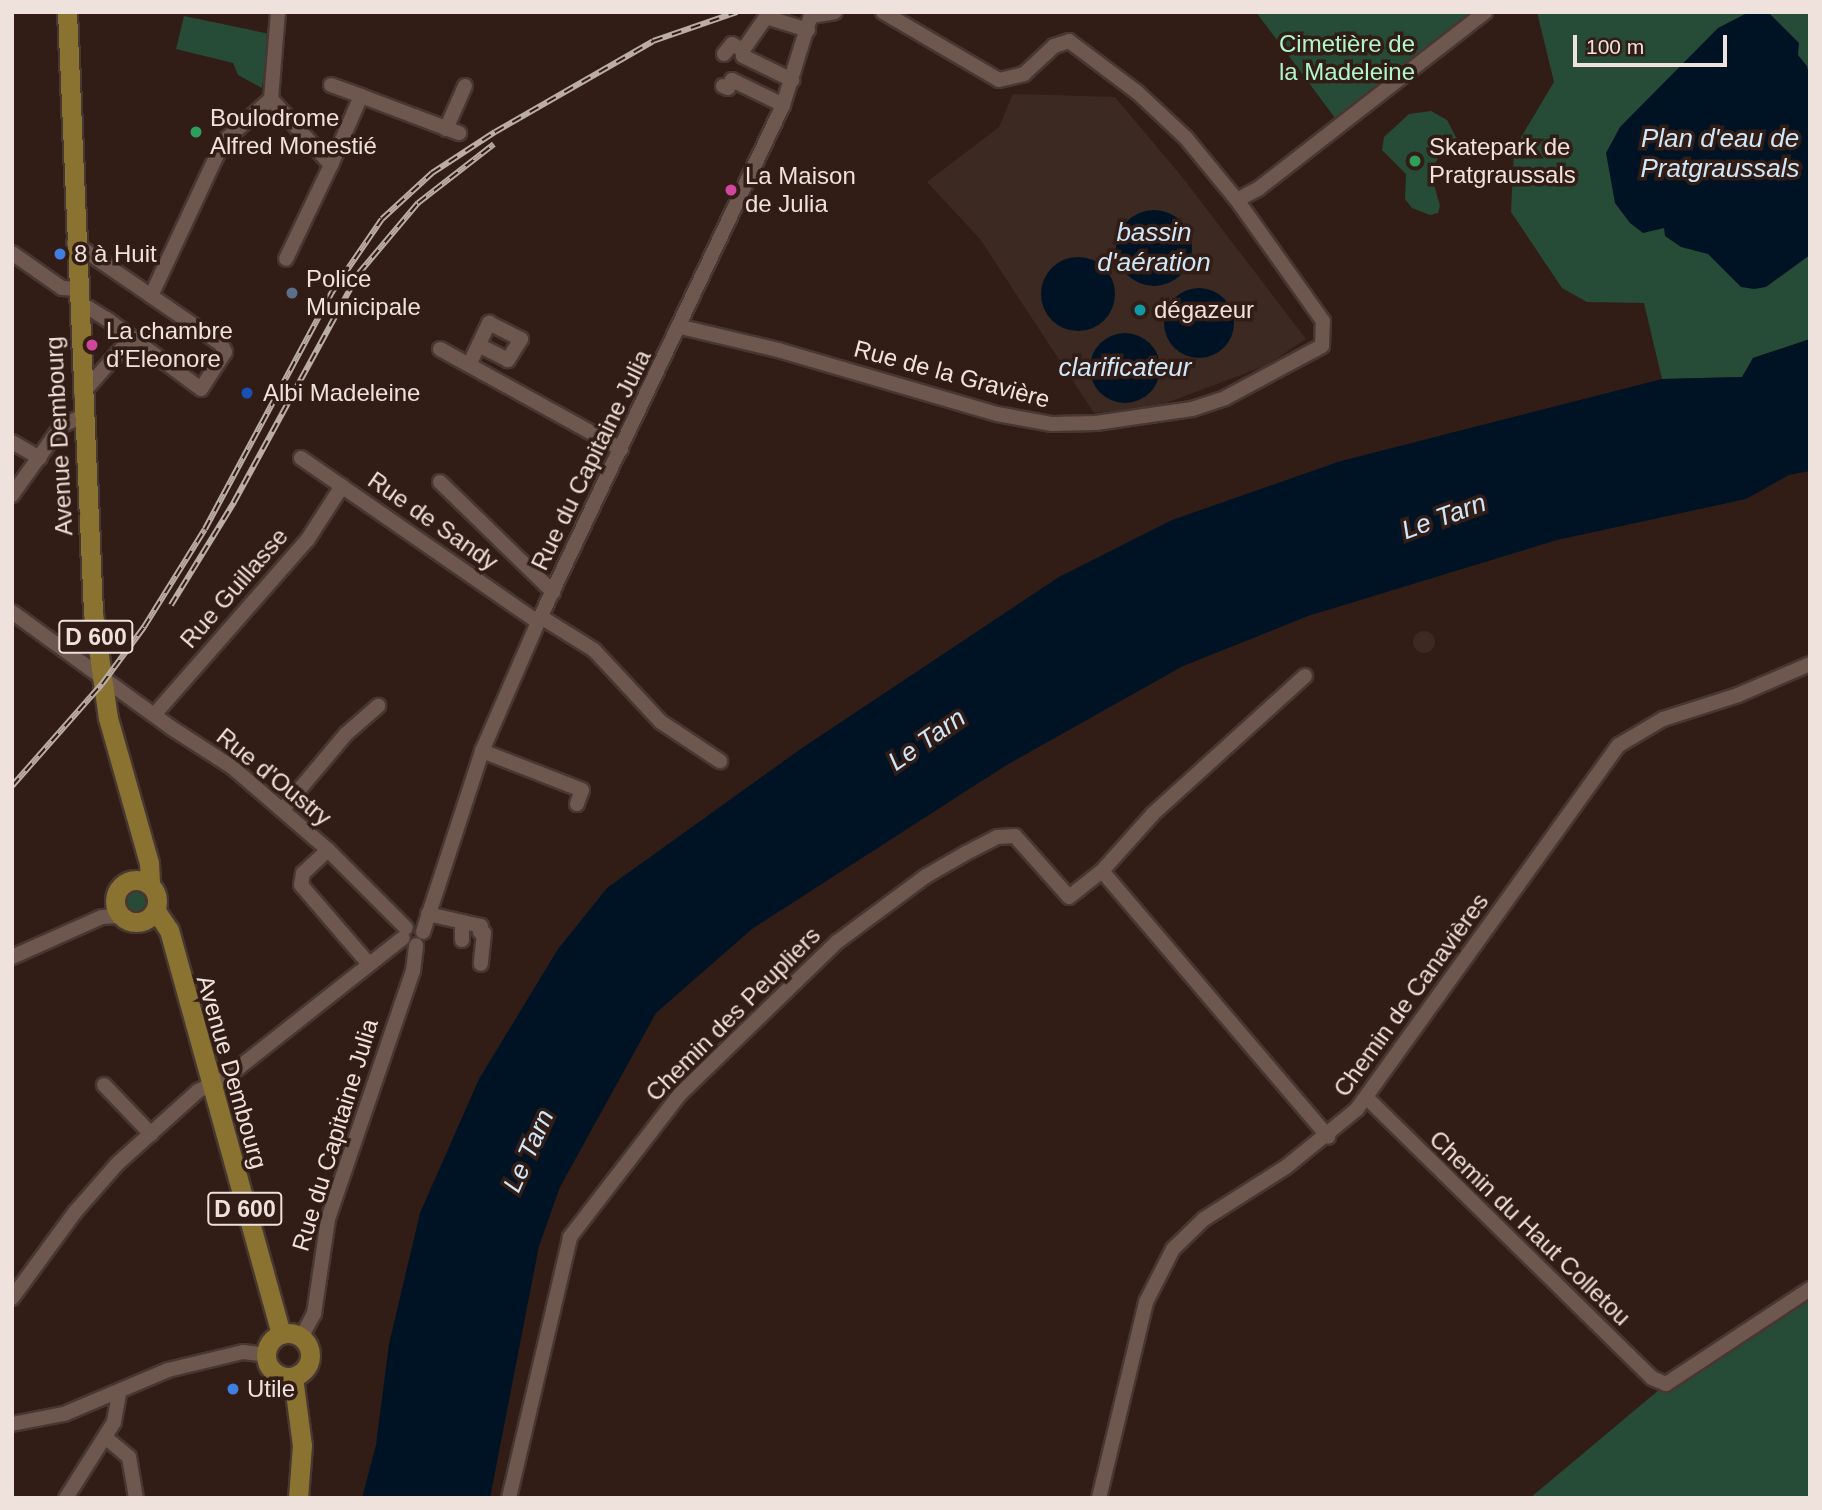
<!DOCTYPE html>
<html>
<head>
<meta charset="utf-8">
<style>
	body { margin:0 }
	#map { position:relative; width:1822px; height:1510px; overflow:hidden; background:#311d15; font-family:Arial,sans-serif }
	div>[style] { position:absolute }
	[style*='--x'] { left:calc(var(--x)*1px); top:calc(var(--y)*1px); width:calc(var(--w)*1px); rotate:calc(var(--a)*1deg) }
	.industrial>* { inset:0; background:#3b2922 }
	.round { border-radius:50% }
	.green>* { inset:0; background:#264b37 }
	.water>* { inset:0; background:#001324 }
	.roads { filter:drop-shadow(2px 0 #473732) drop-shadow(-2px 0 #473732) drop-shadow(0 2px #473732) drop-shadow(0 -2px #473732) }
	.minor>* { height:14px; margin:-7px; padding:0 7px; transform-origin:7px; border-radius:7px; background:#6e574e }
	.major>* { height:19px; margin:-9.5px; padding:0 9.5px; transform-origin:9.5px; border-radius:9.5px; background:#8a7230 }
	.major>.ring { margin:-9.5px; padding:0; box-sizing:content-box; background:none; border:19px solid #8a7230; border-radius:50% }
	.rail>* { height:6px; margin-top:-3px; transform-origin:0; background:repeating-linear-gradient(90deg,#311d15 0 10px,#bbaca5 0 20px); box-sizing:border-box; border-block:2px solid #bbaca5 }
	.dots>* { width:19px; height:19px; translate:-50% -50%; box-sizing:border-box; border:4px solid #311d15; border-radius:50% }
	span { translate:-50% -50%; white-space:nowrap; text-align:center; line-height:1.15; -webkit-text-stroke:7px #311d15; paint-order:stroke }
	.shield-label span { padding:2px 5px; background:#311d15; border:2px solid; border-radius:5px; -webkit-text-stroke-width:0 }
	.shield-label { font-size:23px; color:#efe1db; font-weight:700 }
	.park-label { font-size:24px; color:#aff6cd }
	.poi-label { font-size:24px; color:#efe1db }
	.left { translate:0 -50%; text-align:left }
	.street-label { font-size:24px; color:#efe1db }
	.water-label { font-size:26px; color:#cee7fa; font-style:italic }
	.frame { position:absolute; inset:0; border:14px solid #efe1db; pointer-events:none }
	.scale { position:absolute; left:1573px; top:35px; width:154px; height:32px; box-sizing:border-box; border:4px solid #efe1db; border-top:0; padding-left:9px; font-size:21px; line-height:24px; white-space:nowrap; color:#efe1db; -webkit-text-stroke:5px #311d15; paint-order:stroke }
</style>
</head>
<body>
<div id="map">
	<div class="industrial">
		<i style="clip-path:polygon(1013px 94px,1115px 97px,1183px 178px,1306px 339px,1265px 366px,1158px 406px,1094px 413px,980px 239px,927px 182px,999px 127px)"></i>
		<i class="round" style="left:1413px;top:631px;width:22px;height:22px"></i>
	</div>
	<div class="green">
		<i style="clip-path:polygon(1256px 12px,1477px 12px,1338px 122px)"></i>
		<i style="clip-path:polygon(1537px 12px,1810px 12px,1810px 339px,1753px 358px,1743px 377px,1662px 379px,1644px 303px,1587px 302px,1562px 288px,1511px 212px,1514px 149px,1554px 82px)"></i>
		<i style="clip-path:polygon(184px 16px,270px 34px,262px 88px,238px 75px,233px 63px,176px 49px)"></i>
		<i style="clip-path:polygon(1431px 111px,1447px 120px,1460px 145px,1459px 150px,1442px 153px,1430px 170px,1440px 206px,1438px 213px,1430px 215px,1412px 208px,1405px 199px,1406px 174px,1382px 150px,1384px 137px,1409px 114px)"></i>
		<i class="round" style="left:124px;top:890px;width:24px;height:24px"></i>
		<i style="clip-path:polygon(1810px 1289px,1810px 1498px,1530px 1498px,1666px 1384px)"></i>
	</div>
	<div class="water">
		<i style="clip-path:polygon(1749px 12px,1768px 12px,1799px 43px,1798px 55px,1807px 66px,1810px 79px,1810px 255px,1766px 287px,1754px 289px,1741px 287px,1708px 254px,1681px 247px,1665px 236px,1664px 228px,1643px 233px,1630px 223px,1615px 203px,1606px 153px,1620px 127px,1718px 28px)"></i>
		<i class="round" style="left:1116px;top:210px;width:76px;height:76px"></i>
		<i class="round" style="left:1041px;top:257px;width:74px;height:74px"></i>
		<i class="round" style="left:1164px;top:288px;width:70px;height:70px"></i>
		<i class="round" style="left:1090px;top:333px;width:70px;height:70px"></i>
		<i style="clip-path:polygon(1810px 339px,1810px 471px,1789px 475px,1746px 499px,1557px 540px,1308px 616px,1183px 666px,1005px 766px,752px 929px,656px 1013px,560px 1187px,539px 1246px,490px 1498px,362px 1498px,376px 1445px,389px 1344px,420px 1213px,479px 1079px,558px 949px,607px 888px,802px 748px,1059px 577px,1172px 520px,1341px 461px,1662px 379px,1742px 377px,1753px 358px)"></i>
	</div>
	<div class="roads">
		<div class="minor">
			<i style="--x:883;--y:12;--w:134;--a:30.4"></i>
			<i style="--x:999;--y:80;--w:26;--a:-13"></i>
			<i style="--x:1024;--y:74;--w:41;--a:-43"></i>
			<i style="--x:1054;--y:46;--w:16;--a:-18"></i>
			<i style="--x:1069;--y:41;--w:85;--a:36.9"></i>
			<i style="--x:1137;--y:92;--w:67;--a:43.2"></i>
			<i style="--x:1186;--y:138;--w:80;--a:50.6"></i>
			<i style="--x:1237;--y:200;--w:24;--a:-28"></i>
			<i style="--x:1258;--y:189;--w:288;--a:-37.9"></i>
			<i style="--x:811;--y:16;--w:24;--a:-9"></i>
			<i style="--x:743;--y:50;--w:40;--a:-55.1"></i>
			<i style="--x:766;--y:17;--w:44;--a:17.2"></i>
			<i style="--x:724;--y:54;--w:13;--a:-51"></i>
			<i style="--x:732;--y:44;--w:13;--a:29"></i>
			<i style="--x:743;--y:50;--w:6;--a:90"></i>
			<i style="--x:743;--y:56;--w:55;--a:26.1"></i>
			<i style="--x:331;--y:85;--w:32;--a:20"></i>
			<i style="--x:723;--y:86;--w:5;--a:22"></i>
			<i style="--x:728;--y:88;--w:9;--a:-63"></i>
			<i style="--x:732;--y:80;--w:57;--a:26.1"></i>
			<i style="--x:271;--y:99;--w:89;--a:47.7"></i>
			<i style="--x:331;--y:165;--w:104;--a:115.6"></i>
			<i style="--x:446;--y:129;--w:47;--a:-66.2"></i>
			<i style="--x:331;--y:165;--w:75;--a:-66.5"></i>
			<i style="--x:361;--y:96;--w:105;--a:20.7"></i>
			<i style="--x:74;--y:243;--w:178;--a:34.5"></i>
			<i style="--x:221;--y:344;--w:9;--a:63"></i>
			<i style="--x:225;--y:352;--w:44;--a:123"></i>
			<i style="--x:201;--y:389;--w:116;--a:-143.4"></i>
			<i style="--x:108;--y:320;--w:22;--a:-148"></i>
			<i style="--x:89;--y:308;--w:11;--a:175"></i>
			<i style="--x:12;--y:253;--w:61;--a:35"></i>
			<i style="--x:62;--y:288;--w:15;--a:4"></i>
			<i style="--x:151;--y:296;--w:170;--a:-64.9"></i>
			<i style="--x:223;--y:142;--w:64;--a:-41.9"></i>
			<i style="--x:271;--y:99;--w:87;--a:-85.4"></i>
			<i style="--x:681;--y:327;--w:100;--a:13.3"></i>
			<i style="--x:778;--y:350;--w:228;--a:16.3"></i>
			<i style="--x:997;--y:414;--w:56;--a:10.3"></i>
			<i style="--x:1052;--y:424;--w:44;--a:-1.3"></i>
			<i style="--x:1096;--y:423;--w:97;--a:-8.3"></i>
			<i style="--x:1192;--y:409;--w:35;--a:-18"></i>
			<i style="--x:1225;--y:398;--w:110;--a:-28.2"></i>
			<i style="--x:1322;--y:346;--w:25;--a:-88"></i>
			<i style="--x:1323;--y:321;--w:148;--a:-125.4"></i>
			<i style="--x:440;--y:349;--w:207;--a:28.9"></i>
			<i style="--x:469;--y:365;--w:47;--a:-64.5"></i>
			<i style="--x:489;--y:323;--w:36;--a:27"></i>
			<i style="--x:521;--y:339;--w:25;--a:122"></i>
			<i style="--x:508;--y:360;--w:33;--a:-153"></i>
			<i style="--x:81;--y:395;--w:77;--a:-48.7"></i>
			<i style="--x:12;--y:442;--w:32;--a:30"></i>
			<i style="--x:301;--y:458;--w:288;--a:34.7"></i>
			<i style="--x:440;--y:482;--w:158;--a:44.2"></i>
			<i style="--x:12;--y:495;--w:86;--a:-54.5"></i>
			<i style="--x:62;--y:425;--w:22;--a:-22"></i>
			<i style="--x:12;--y:612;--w:195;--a:36"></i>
			<i style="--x:170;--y:727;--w:74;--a:32.8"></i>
			<i style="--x:232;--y:767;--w:127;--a:40.8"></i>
			<i style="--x:328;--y:850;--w:110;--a:45"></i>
			<i style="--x:541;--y:617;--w:62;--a:31.9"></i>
			<i style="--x:594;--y:650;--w:98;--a:47.1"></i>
			<i style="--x:661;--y:722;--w:71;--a:33.5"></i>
			<i style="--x:1305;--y:676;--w:205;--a:137.8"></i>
			<i style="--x:1153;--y:814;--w:76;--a:131.8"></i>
			<i style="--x:1102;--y:871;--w:349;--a:49.6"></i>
			<i style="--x:154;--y:715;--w:234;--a:-48.8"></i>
			<i style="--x:308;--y:539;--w:63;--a:-57.3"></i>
			<i style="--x:482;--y:751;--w:107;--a:21.3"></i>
			<i style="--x:582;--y:790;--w:15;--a:110"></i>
			<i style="--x:283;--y:809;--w:98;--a:-50"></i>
			<i style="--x:346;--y:734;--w:43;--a:-41.2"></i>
			<i style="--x:328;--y:850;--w:34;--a:137"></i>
			<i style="--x:303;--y:873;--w:12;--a:99"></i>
			<i style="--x:301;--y:885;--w:103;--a:49.3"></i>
			<i style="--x:428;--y:914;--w:54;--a:12.8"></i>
			<i style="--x:481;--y:926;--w:6;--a:99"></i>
			<i style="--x:480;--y:932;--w:4;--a:14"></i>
			<i style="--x:484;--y:933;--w:31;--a:96"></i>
			<i style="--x:462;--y:923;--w:17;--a:90"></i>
			<i style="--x:423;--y:932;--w:190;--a:-71.9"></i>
			<i style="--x:482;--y:751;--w:141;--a:-66.5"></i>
			<i style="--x:538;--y:622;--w:572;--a:-64.64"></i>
			<i style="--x:783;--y:105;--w:97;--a:-72.7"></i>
			<i style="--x:12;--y:957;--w:98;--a:-24"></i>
			<i style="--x:102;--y:917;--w:18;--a:-3"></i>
			<i style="--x:104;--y:1085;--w:68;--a:46.2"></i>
			<i style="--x:1367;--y:1098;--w:400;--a:44.5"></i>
			<i style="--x:1652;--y:1378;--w:15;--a:23"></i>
			<i style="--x:1666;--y:1384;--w:173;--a:-33.4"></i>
			<i style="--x:12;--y:1298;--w:108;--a:-53.7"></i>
			<i style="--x:76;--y:1211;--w:62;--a:-48.9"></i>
			<i style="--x:117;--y:1164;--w:109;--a:-42"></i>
			<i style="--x:198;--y:1091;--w:32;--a:-26"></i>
			<i style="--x:227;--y:1077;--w:224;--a:-38.3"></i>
			<i style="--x:301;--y:1338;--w:27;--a:-62"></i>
			<i style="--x:314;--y:1314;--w:96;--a:-81.6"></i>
			<i style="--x:328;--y:1219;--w:262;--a:-71.1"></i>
			<i style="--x:413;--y:971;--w:26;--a:-83"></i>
			<i style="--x:12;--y:1424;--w:53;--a:-10.9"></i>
			<i style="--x:64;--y:1414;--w:113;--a:-22.9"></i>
			<i style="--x:168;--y:1370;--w:77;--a:-13.5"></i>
			<i style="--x:243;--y:1352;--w:23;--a:7"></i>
			<i style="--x:105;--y:1437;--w:31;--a:40"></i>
			<i style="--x:129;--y:1457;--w:42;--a:80.3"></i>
			<i style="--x:66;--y:1498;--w:90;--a:-57.7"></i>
			<i style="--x:114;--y:1422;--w:28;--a:-80"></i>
			<i style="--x:509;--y:1498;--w:268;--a:-76.8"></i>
			<i style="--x:570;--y:1237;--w:180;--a:-52.4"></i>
			<i style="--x:680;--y:1094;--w:219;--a:-44.1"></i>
			<i style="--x:837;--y:942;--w:111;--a:-36.6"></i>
			<i style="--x:926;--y:876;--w:46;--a:-29.9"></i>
			<i style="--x:966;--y:853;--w:35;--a:-27"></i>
			<i style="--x:997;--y:837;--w:18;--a:-3"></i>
			<i style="--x:1015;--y:836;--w:81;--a:48.5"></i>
			<i style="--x:1069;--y:897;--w:42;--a:-38.2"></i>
			<i style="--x:1099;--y:1498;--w:202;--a:-76.5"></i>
			<i style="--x:1146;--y:1302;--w:59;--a:-63"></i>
			<i style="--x:1173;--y:1249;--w:43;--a:-44.1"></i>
			<i style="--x:1204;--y:1219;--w:97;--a:-32.4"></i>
			<i style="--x:1286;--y:1167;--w:92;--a:-39.2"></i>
			<i style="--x:1357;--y:1109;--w:448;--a:-54.3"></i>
			<i style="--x:1619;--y:745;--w:51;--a:-30.6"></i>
			<i style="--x:1663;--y:719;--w:79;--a:-17.7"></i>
			<i style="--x:1738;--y:695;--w:78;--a:-23.3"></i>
		</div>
		<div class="major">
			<i style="--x:67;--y:12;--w:602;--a:87.52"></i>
			<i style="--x:93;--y:613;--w:106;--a:81.9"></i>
			<i style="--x:108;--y:718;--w:151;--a:74.2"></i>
			<i style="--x:149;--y:863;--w:21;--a:87"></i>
			<i class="ring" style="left:115px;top:880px;width:23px;height:23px"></i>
			<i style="--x:156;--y:911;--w:23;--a:56"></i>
			<i style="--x:169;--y:930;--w:419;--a:74.5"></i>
			<i class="ring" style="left:266px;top:1333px;width:25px;height:25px"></i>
			<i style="--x:293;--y:1377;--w:69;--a:82.5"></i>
			<i style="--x:302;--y:1445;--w:53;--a:94.3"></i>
		</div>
	</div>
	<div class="rail">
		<i style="--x:171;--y:605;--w:121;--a:-58.5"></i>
		<i style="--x:234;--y:502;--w:261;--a:-61.4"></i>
		<i style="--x:359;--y:273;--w:92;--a:-49.9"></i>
		<i style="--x:418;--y:203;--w:96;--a:-37.8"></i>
		<i style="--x:12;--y:786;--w:136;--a:-48.6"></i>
		<i style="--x:102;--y:684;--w:71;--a:-53.6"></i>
		<i style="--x:144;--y:627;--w:115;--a:-58.1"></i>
		<i style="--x:205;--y:529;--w:269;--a:-61.8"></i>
		<i style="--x:332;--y:292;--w:88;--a:-55.6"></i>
		<i style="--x:382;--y:219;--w:68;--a:-42.6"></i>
		<i style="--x:432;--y:173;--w:75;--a:-33.1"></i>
		<i style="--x:495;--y:132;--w:182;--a:-29.9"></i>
		<i style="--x:653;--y:41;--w:89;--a:-19"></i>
	</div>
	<div class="dots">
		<i style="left:196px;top:132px;background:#2e9e5b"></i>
		<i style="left:1415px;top:161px;background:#2e9e5b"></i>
		<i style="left:731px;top:190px;background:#d1479c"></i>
		<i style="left:60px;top:254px;background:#3f7fe0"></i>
		<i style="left:292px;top:293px;background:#5c6f8a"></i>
		<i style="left:1140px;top:310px;background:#0f9aa8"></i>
		<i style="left:92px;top:345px;background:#d1479c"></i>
		<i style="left:247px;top:393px;background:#1a4fb4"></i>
		<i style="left:233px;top:1389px;background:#3f7fe0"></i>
	</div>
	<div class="shield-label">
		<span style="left:96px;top:637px">D 600</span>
		<span style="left:245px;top:1209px">D 600</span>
	</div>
	<div class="park-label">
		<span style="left:1347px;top:58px">Cimetière de<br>la Madeleine</span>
	</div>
	<div class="poi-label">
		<span class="left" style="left:210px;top:132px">Boulodrome<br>Alfred Monestié</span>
		<span class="left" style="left:1429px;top:161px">Skatepark de<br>Pratgraussals</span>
		<span class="left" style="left:745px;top:190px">La Maison<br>de Julia</span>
		<span class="left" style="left:74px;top:254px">8 à Huit</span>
		<span class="left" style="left:306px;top:293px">Police<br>Municipale</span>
		<span class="left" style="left:1154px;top:310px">dégazeur</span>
		<span class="left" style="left:106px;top:345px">La chambre<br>d’Eleonore</span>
		<span class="left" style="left:263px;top:393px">Albi Madeleine</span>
		<span class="left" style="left:247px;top:1389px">Utile</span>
	</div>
	<div class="street-label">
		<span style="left:952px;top:374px;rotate:15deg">Rue de la Gravière</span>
		<span style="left:59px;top:436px;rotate:-93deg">Avenue Dembourg</span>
		<span style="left:591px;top:460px;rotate:-64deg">Rue du Capitaine Julia</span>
		<span style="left:433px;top:521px;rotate:35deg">Rue de Sandy</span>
		<span style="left:234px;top:588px;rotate:-49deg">Rue Guillasse</span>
		<span style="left:274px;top:777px;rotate:39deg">Rue d'Oustry</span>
		<span style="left:1411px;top:995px;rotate:-54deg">Chemin de Canavières</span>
		<span style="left:733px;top:1014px;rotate:-45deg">Chemin des Peupliers</span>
		<span style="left:232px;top:1072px;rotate:74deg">Avenue Dembourg</span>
		<span style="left:335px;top:1135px;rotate:-73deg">Rue du Capitaine Julia</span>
		<span style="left:1530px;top:1228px;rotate:44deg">Chemin du Haut Colletou</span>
	</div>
	<div class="water-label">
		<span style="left:1720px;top:154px">Plan d'eau de<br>Pratgraussals</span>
		<span style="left:1154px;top:248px">bassin<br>d'aération</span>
		<span style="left:1125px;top:368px">clarificateur</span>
		<span style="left:1444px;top:517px;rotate:-20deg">Le Tarn</span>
		<span style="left:927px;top:740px;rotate:-35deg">Le Tarn</span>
		<span style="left:529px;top:1151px;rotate:-66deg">Le Tarn</span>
	</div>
	<div class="frame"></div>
	<div class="scale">100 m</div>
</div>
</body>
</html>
